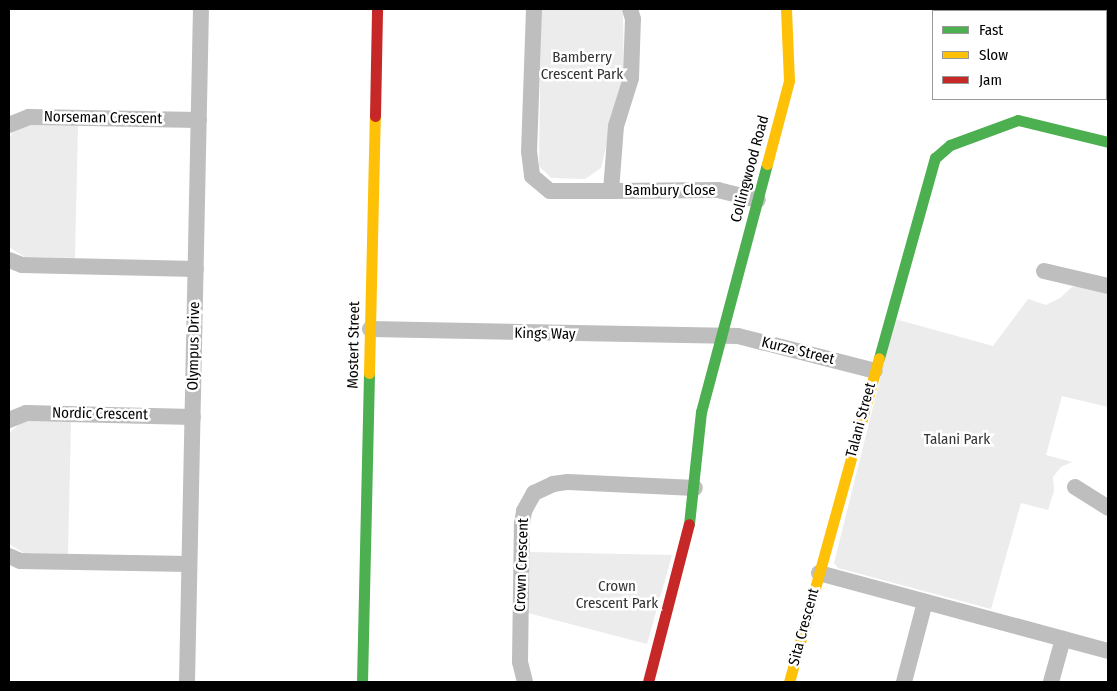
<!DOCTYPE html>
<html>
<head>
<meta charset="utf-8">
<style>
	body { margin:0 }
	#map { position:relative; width:1117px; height:691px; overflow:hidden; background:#fff; font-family:"Fira Sans Condensed",sans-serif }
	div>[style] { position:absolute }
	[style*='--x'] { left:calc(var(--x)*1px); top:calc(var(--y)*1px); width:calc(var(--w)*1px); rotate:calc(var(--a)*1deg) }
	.green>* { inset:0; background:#ececec }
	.street>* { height:16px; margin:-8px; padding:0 8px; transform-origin:8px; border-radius:8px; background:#bebebe }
	.fast>* { height:11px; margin:-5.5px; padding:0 5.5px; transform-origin:5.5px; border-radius:5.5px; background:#4caf50 }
	.slow>* { height:11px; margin:-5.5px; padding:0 5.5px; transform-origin:5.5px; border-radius:5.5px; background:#ffc107 }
	.jam>* { height:11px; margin:-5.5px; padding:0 5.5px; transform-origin:5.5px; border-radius:5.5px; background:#c62828 }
	span { translate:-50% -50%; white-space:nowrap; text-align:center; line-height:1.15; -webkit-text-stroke:5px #fff; paint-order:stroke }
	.park-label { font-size:15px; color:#333 }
	.street-label { font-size:15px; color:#000 }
	.frame { position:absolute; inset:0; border:10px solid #000; pointer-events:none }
	.legend { position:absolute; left:932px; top:10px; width:175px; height:90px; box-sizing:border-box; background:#fff; border:1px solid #999; margin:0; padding:6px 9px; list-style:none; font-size:15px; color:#000 }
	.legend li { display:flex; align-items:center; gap:10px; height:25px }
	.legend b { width:25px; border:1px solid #999 }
</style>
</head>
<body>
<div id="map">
	<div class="green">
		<i style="clip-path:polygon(541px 9px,621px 9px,623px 14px,624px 73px,601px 168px,585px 179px,551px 178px,539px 166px)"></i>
		<i style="clip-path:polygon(28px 125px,78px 126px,75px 258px,25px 257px,9px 247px,9px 139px,12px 133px)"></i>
		<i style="clip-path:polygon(1080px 286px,1108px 292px,1108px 407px,1062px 396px,1046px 455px,1072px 462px,1061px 467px,1053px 477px,1054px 491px,1048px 510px,1021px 503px,991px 609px,838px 568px,834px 563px,895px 319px,993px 346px,1028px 299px,1046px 305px,1060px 298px,1072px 287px)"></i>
		<i style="clip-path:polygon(23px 421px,71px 422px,68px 554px,24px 553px,9px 544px,9px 433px)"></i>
		<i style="clip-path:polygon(530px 552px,672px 555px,647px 644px,528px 613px)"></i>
	</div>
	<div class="street">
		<i style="--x:534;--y:9;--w:142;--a:92"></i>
		<i style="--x:529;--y:151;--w:25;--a:83"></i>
		<i style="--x:532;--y:176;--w:23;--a:40"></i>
		<i style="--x:550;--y:191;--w:61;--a:0"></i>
		<i style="--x:611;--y:191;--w:65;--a:-85.6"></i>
		<i style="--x:616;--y:126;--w:50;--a:-72.6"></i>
		<i style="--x:631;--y:78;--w:59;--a:-88.1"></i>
		<i style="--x:633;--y:19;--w:10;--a:-107"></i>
		<i style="--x:9;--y:125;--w:22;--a:-22"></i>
		<i style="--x:29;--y:117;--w:170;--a:1"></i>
		<i style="--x:611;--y:191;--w:107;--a:-0.5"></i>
		<i style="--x:718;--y:190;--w:41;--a:14"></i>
		<i style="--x:9;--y:260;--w:14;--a:21"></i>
		<i style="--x:22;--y:265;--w:174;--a:1.3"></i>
		<i style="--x:1044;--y:271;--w:66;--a:13.2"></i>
		<i style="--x:370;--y:329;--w:368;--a:1.1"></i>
		<i style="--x:738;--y:336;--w:141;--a:14.3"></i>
		<i style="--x:9;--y:420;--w:18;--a:-22"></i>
		<i style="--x:26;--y:413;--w:167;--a:1.4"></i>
		<i style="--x:1075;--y:487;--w:39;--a:32"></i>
		<i style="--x:9;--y:556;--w:12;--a:24"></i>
		<i style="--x:20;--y:561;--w:169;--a:1"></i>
		<i style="--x:819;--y:573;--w:299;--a:15.1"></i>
		<i style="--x:187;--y:682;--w:673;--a:-88.81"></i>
		<i style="--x:525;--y:682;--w:21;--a:-104"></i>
		<i style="--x:520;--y:662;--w:138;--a:-89.2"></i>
		<i style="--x:522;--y:524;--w:13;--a:-81"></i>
		<i style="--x:524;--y:511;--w:21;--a:-61"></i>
		<i style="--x:534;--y:493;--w:21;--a:-25"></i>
		<i style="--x:553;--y:484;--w:15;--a:-8"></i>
		<i style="--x:568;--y:482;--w:127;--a:2.7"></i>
		<i style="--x:904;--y:682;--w:83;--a:-75.3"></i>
		<i style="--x:1051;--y:682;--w:45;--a:-74.4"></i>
	</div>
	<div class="fast">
		<i style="--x:879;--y:358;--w:208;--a:-74.4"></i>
		<i style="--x:935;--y:158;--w:20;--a:-41"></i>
		<i style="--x:950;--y:145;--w:72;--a:-20.2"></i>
		<i style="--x:1018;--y:120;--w:93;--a:13.7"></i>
		<i style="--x:689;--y:524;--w:113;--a:-83.9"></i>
		<i style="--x:701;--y:412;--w:257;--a:-75.1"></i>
		<i style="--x:362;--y:682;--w:309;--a:-88.7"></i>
	</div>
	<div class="slow">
		<i style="--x:767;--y:164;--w:86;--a:-75.2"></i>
		<i style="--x:789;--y:81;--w:72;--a:-92.4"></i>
		<i style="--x:369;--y:373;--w:257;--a:-88.7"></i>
		<i style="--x:789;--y:682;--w:336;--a:-74.5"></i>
	</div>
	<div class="jam">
		<i style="--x:375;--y:116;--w:107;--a:-88.9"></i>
		<i style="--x:648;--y:682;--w:163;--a:-75.5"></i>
	</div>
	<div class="park-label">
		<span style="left:582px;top:66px">Bamberry<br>Crescent Park</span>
		<span style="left:957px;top:440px">Talani Park</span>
		<span style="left:617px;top:595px">Crown<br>Crescent Park</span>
	</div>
	<div class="street-label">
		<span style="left:103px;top:118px;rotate:1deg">Norseman Crescent</span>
		<span style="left:750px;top:169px;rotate:-75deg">Collingwood Road</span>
		<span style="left:670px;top:191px">Bambury Close</span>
		<span style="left:545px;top:334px;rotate:1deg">Kings Way</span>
		<span style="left:354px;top:345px;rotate:-89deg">Mostert Street</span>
		<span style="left:194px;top:346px;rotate:-89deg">Olympus Drive</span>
		<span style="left:798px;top:351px;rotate:14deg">Kurze Street</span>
		<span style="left:100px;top:414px;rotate:1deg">Nordic Crescent</span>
		<span style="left:861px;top:420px;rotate:-75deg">Talani Street</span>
		<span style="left:522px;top:565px;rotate:-88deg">Crown Crescent</span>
		<span style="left:804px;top:627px;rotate:-75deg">Sita Crescent</span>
	</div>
	<div class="frame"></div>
	<ul class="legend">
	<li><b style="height:6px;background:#4caf50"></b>Fast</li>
	<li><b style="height:6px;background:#ffc107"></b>Slow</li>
	<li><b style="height:6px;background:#c62828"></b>Jam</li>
	</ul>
</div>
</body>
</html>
